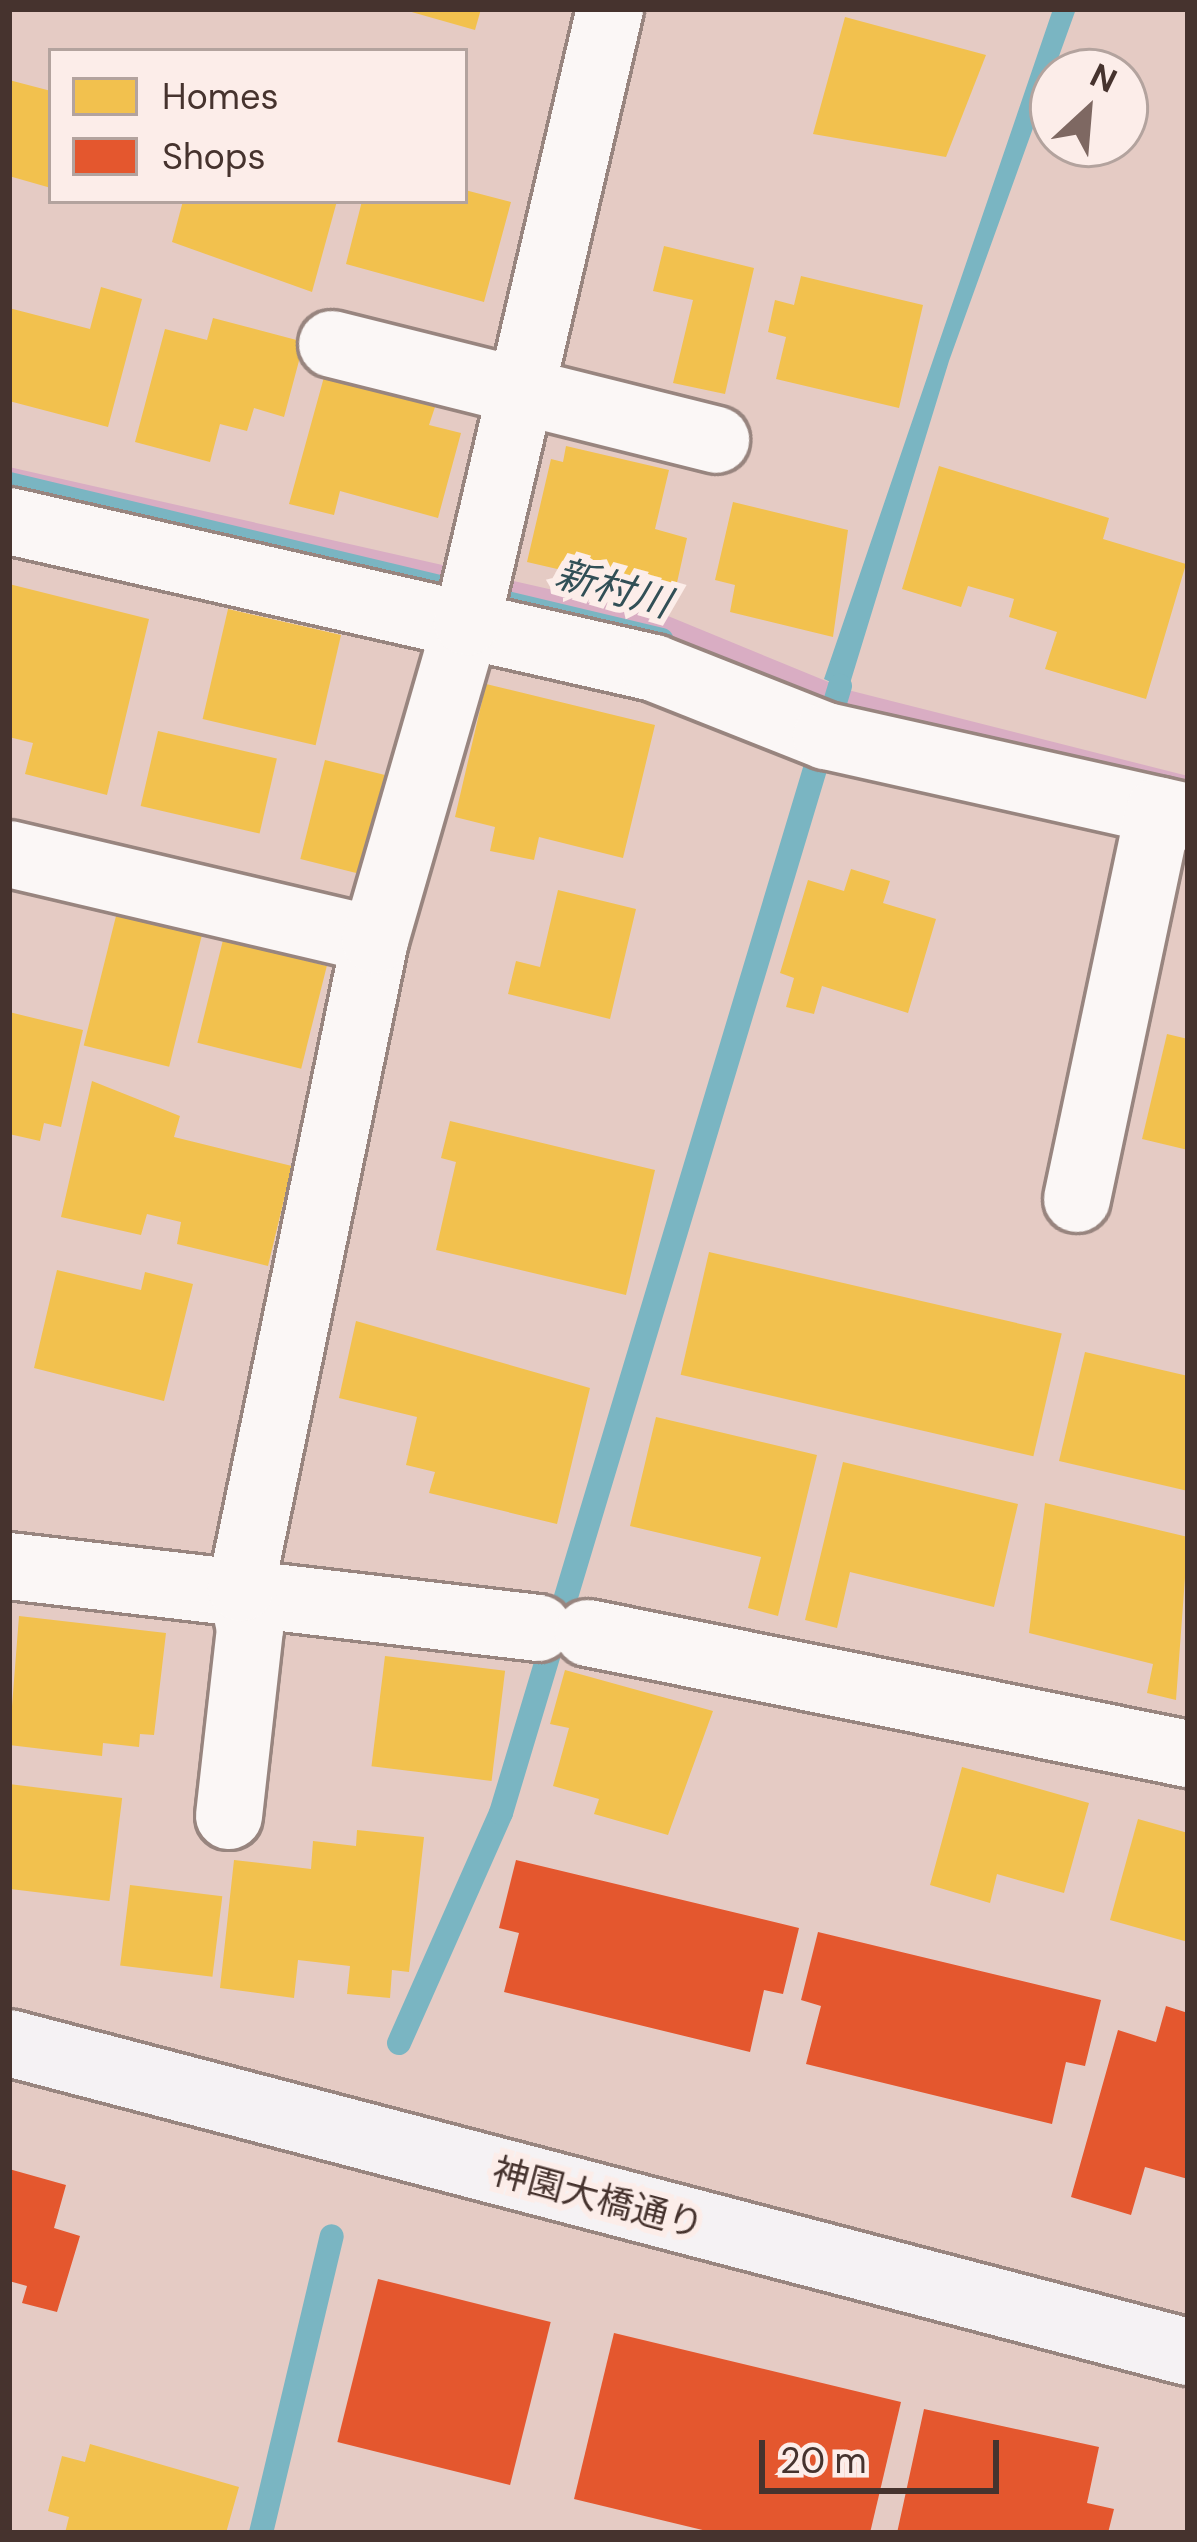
<!DOCTYPE html>
<html>
<head>
<meta charset="utf-8">
<style>
	body { margin:0 }
	#map { position:relative; width:1197px; height:2542px; overflow:hidden; background:#e5cbc4; font-family:"DM Sans","Noto Sans JP",sans-serif }
	div>[style] { position:absolute }
	[style*='--x'] { left:calc(var(--x)*1px); top:calc(var(--y)*1px); width:calc(var(--w)*1px); rotate:calc(var(--a)*1deg) }
	.green>* { inset:0; background:#d9adc3 }
	.water>* { inset:0; background:#7ab5c2 }
	.homes>* { inset:0; background:#f2c14e; transform-origin:0 0 }
	.shops>* { inset:0; background:#e4572e; transform-origin:0 0 }
	.stream>* { height:24px; margin:-12px; padding:0 12px; transform-origin:12px; border-radius:12px; background:#7ab5c2 }
	.roads { filter:drop-shadow(3px 0 #98857f) drop-shadow(-3px 0 #98857f) drop-shadow(0 3px #98857f) drop-shadow(0 -3px #98857f) }
	.street>* { height:66px; margin:-33px; padding:0 33px; transform-origin:33px; border-radius:33px; background:#fbf7f6 }
	.secondary>* { height:66px; margin:-33px; padding:0 33px; transform-origin:33px; border-radius:33px; background:#f5f2f4 }
	span { translate:-50% -50%; white-space:nowrap; text-align:center; line-height:1.15; -webkit-text-stroke:12px #fcede9; paint-order:stroke }
	.street-label { font-size:36px; color:#46332e }
	.water-label { font-size:39px; color:#314f56; font-style:italic }
	.frame { position:absolute; inset:0; border:12px solid #46332e; pointer-events:none }
	.legend { position:absolute; left:48px; top:48px; width:420px; height:156px; box-sizing:border-box; background:#fcede9; border:3px solid #b3a39e; margin:0; padding:15px 21px; list-style:none; font-size:36px; color:#46332e }
	.legend li { display:flex; align-items:center; gap:24px; height:60px }
	.legend b { width:60px; border:3px solid #b3a39e }
	.north { position:absolute; left:1029px; top:48px; width:120px; height:120px; box-sizing:border-box; background:#fcede9; border:3px solid #b3a39e; border-radius:50%; rotate:26deg; font-size:33px; font-weight:700; line-height:48px; text-align:center; color:#46332e }
	.north::after { content:''; display:block; margin:auto; width:42px; height:54px; background:#7e6862; clip-path:polygon(50% 0,100% 100%,50% 72%,0 100%) }
	.scale { position:absolute; left:759px; top:2440px; width:240px; height:54px; box-sizing:border-box; border:6px solid #46332e; border-top:0; padding-left:15px; font-size:36px; line-height:42px; white-space:nowrap; color:#46332e; -webkit-text-stroke:9px #fcede9; paint-order:stroke }
</style>
</head>
<body>
<div id="map">
	<div class="green">
		<i style="clip-path:polygon(9px 467px,668px 616px,848px 690px,1188px 776px,1188px 803px,9px 502px)"></i>
	</div>
	<div class="water">
		<i style="clip-path:polygon(1053px 9px,1076px 9px,949px 361px,848px 690px,824px 679px)"></i>
	</div>
	<div class="homes">
		<i style="clip-path:polygon(401px 9px,481px 9px,475px 30px)"></i>
		<i style="clip-path:polygon(845px 17px,986px 55px,946px 157px,813px 134px)"></i>
		<i style="clip-path:polygon(9px 80px,51px 91px,51px 188px,9px 176px)"></i>
		<i style="clip-path:polygon(465px 190px,511px 202px,484px 302px,346px 264px,362px 201px,465px 201px)"></i>
		<i style="clip-path:polygon(183px 201px,337px 201px,312px 292px,172px 242px)"></i>
		<i style="clip-path:polygon(664px 246px,754px 268px,725px 394px,673px 383px,693px 300px,653px 291px)"></i>
		<i style="clip-path:polygon(801px 276px,923px 305px,899px 408px,776px 379px,786px 337px,768px 332px,775px 300px,794px 305px)"></i>
		<i style="clip-path:polygon(101px 287px,142px 299px,108px 427px,9px 401px,9px 308px,90px 329px)"></i>
		<i style="clip-path:polygon(213px 318px,304px 342px,284px 417px,254px 408px,247px 431px,220px 424px,210px 462px,135px 442px,165px 329px,207px 340px)"></i>
		<i style="clip-path:polygon(324px 377px,435px 407px,429px 425px,461px 433px,438px 518px,340px 491px,334px 515px,289px 504px)"></i>
		<i style="clip-path:polygon(566px 446px,669px 470px,655px 529px,687px 538px,674px 596px,527px 562px,551px 459px,563px 462px)"></i>
		<i style="clip-path:polygon(939px 466px,1109px 518px,1103px 539px,1186px 564px,1146px 699px,1045px 669px,1057px 632px,1009px 617px,1014px 599px,968px 586px,961px 607px,902px 589px)"></i>
		<i style="clip-path:polygon(733px 502px,848px 530px,833px 637px,730px 612px,735px 585px,715px 580px)"></i>
		<i style="clip-path:polygon(9px 584px,149px 619px,107px 795px,25px 774px,33px 743px,9px 737px)"></i>
		<i style="left:228px;top:609px;width:116px;height:113px;rotate:13deg"></i>
		<i style="clip-path:polygon(486px 684px,655px 725px,623px 858px,539px 837px,534px 860px,490px 851px,495px 827px,455px 817px)"></i>
		<i style="left:158px;top:731px;width:122px;height:77px;rotate:13deg"></i>
		<i style="left:325px;top:760px;width:70px;height:102px;rotate:14deg"></i>
		<i style="clip-path:polygon(851px 869px,890px 881px,883px 903px,936px 919px,908px 1013px,822px 986px,814px 1014px,786px 1007px,794px 978px,780px 973px,808px 880px,844px 891px)"></i>
		<i style="clip-path:polygon(558px 890px,636px 909px,610px 1019px,508px 994px,516px 961px,540px 967px)"></i>
		<i style="left:120px;top:900px;width:88px;height:150px;rotate:14deg"></i>
		<i style="left:223px;top:940px;width:107px;height:106px;rotate:14deg"></i>
		<i style="clip-path:polygon(9px 1012px,83px 1030px,61px 1127px,44px 1123px,40px 1141px,9px 1134px)"></i>
		<i style="clip-path:polygon(1167px 1034px,1188px 1039px,1188px 1150px,1142px 1139px)"></i>
		<i style="clip-path:polygon(92px 1081px,180px 1116px,174px 1137px,292px 1166px,268px 1266px,177px 1244px,181px 1222px,147px 1214px,141px 1235px,61px 1217px)"></i>
		<i style="clip-path:polygon(450px 1121px,655px 1170px,626px 1295px,436px 1250px,456px 1162px,441px 1158px)"></i>
		<i style="left:709px;top:1252px;width:362px;height:126px;rotate:13deg"></i>
		<i style="clip-path:polygon(57px 1270px,141px 1290px,145px 1272px,193px 1284px,164px 1401px,34px 1368px)"></i>
		<i style="clip-path:polygon(356px 1321px,590px 1388px,557px 1524px,429px 1493px,435px 1472px,406px 1465px,417px 1417px,339px 1398px)"></i>
		<i style="clip-path:polygon(1085px 1352px,1188px 1376px,1188px 1491px,1059px 1461px)"></i>
		<i style="clip-path:polygon(656px 1417px,817px 1455px,778px 1616px,748px 1608px,761px 1557px,630px 1526px)"></i>
		<i style="clip-path:polygon(843px 1462px,1018px 1504px,994px 1607px,850px 1572px,837px 1628px,805px 1620px)"></i>
		<i style="clip-path:polygon(1045px 1503px,1188px 1537px,1176px 1700px,1147px 1693px,1153px 1664px,1029px 1633px)"></i>
		<i style="clip-path:polygon(19px 1616px,166px 1633px,154px 1735px,140px 1734px,139px 1747px,103px 1743px,102px 1756px,9px 1745px)"></i>
		<i style="left:385px;top:1656px;width:121px;height:111px;rotate:7deg"></i>
		<i style="clip-path:polygon(565px 1670px,713px 1711px,668px 1835px,594px 1814px,599px 1799px,553px 1786px,569px 1728px,550px 1724px)"></i>
		<i style="clip-path:polygon(962px 1767px,1089px 1803px,1064px 1893px,997px 1874px,990px 1903px,930px 1885px)"></i>
		<i style="left:9px;top:1784px;width:114px;height:104px;rotate:7deg"></i>
		<i style="clip-path:polygon(1138px 1819px,1188px 1833px,1188px 1942px,1110px 1920px)"></i>
		<i style="clip-path:polygon(357px 1830px,424px 1837px,409px 1972px,392px 1970px,390px 1998px,347px 1994px,350px 1966px,298px 1960px,294px 1998px,220px 1988px,234px 1860px,311px 1869px,313px 1841px,356px 1846px)"></i>
		<i style="left:130px;top:1885px;width:93px;height:81px;rotate:7deg"></i>
		<i style="clip-path:polygon(90px 2444px,239px 2487px,226px 2533px,65px 2533px,69px 2517px,48px 2511px,62px 2456px,85px 2462px)"></i>
	</div>
	<div class="shops">
		<i style="clip-path:polygon(516px 1860px,799px 1928px,783px 1994px,764px 1990px,750px 2052px,504px 1992px,519px 1933px,499px 1928px)"></i>
		<i style="clip-path:polygon(818px 1932px,1101px 2000px,1085px 2066px,1066px 2062px,1052px 2124px,806px 2064px,821px 2006px,801px 2000px)"></i>
		<i style="clip-path:polygon(1166px 2006px,1188px 2013px,1188px 2179px,1145px 2167px,1131px 2215px,1071px 2197px,1118px 2030px,1156px 2042px)"></i>
		<i style="clip-path:polygon(9px 2169px,66px 2185px,54px 2228px,80px 2236px,57px 2312px,22px 2303px,27px 2286px,9px 2281px)"></i>
		<i style="left:378px;top:2279px;width:178px;height:168px;rotate:14deg"></i>
		<i style="clip-path:polygon(614px 2333px,901px 2402px,870px 2533px,715px 2533px,574px 2499px)"></i>
		<i style="clip-path:polygon(924px 2409px,1099px 2447px,1087px 2503px,1114px 2509px,1108px 2533px,897px 2533px)"></i>
	</div>
	<div class="stream">
		<i style="--x:9;--y:484;--w:671;--a:13.44"></i>
		<i style="--x:399;--y:2043;--w:252;--a:-66.1"></i>
		<i style="--x:501;--y:1813;--w:1177;--a:-73.26"></i>
		<i style="--x:261;--y:2533;--w:305;--a:-76.6"></i>
	</div>
	<div class="roads">
		<div class="street">
			<i style="--x:332;--y:344;--w:396;--a:14"></i>
			<i style="--x:9;--y:521;--w:662;--a:12.84"></i>
			<i style="--x:654;--y:668;--w:185;--a:21.6"></i>
			<i style="--x:826;--y:736;--w:371;--a:12.6"></i>
			<i style="--x:9;--y:854;--w:376;--a:13.2"></i>
			<i style="--x:1077;--y:1199;--w:397;--a:-78.1"></i>
			<i style="--x:9;--y:1566;--w:533;--a:6.68"></i>
			<i style="--x:588;--y:1633;--w:612;--a:11.4"></i>
			<i style="--x:229;--y:1816;--w:188;--a:-83.6"></i>
			<i style="--x:250;--y:1629;--w:42;--a:-102.4"></i>
			<i style="--x:241;--y:1588;--w:662;--a:-78.32"></i>
			<i style="--x:375;--y:940;--w:331;--a:-73.9"></i>
			<i style="--x:467;--y:622;--w:629;--a:-76.87"></i>
		</div>
		<div class="secondary">
			<i style="--x:9;--y:2043;--w:1219;--a:14.69"></i>
		</div>
	</div>
	<div class="street-label">
		<span style="left:598px;top:2198px;rotate:15deg">神園大橋通り</span>
	</div>
	<div class="water-label">
		<span style="left:613px;top:589px;rotate:16deg">新村川</span>
	</div>
	<div class="frame"></div>
	<ul class="legend">
	<li><b style="height:33px;background:#f2c14e"></b>Homes</li>
	<li><b style="height:33px;background:#e4572e"></b>Shops</li>
	</ul>
	<div class="north">N</div>
	<div class="scale">20 m</div>
</div>
</body>
</html>
